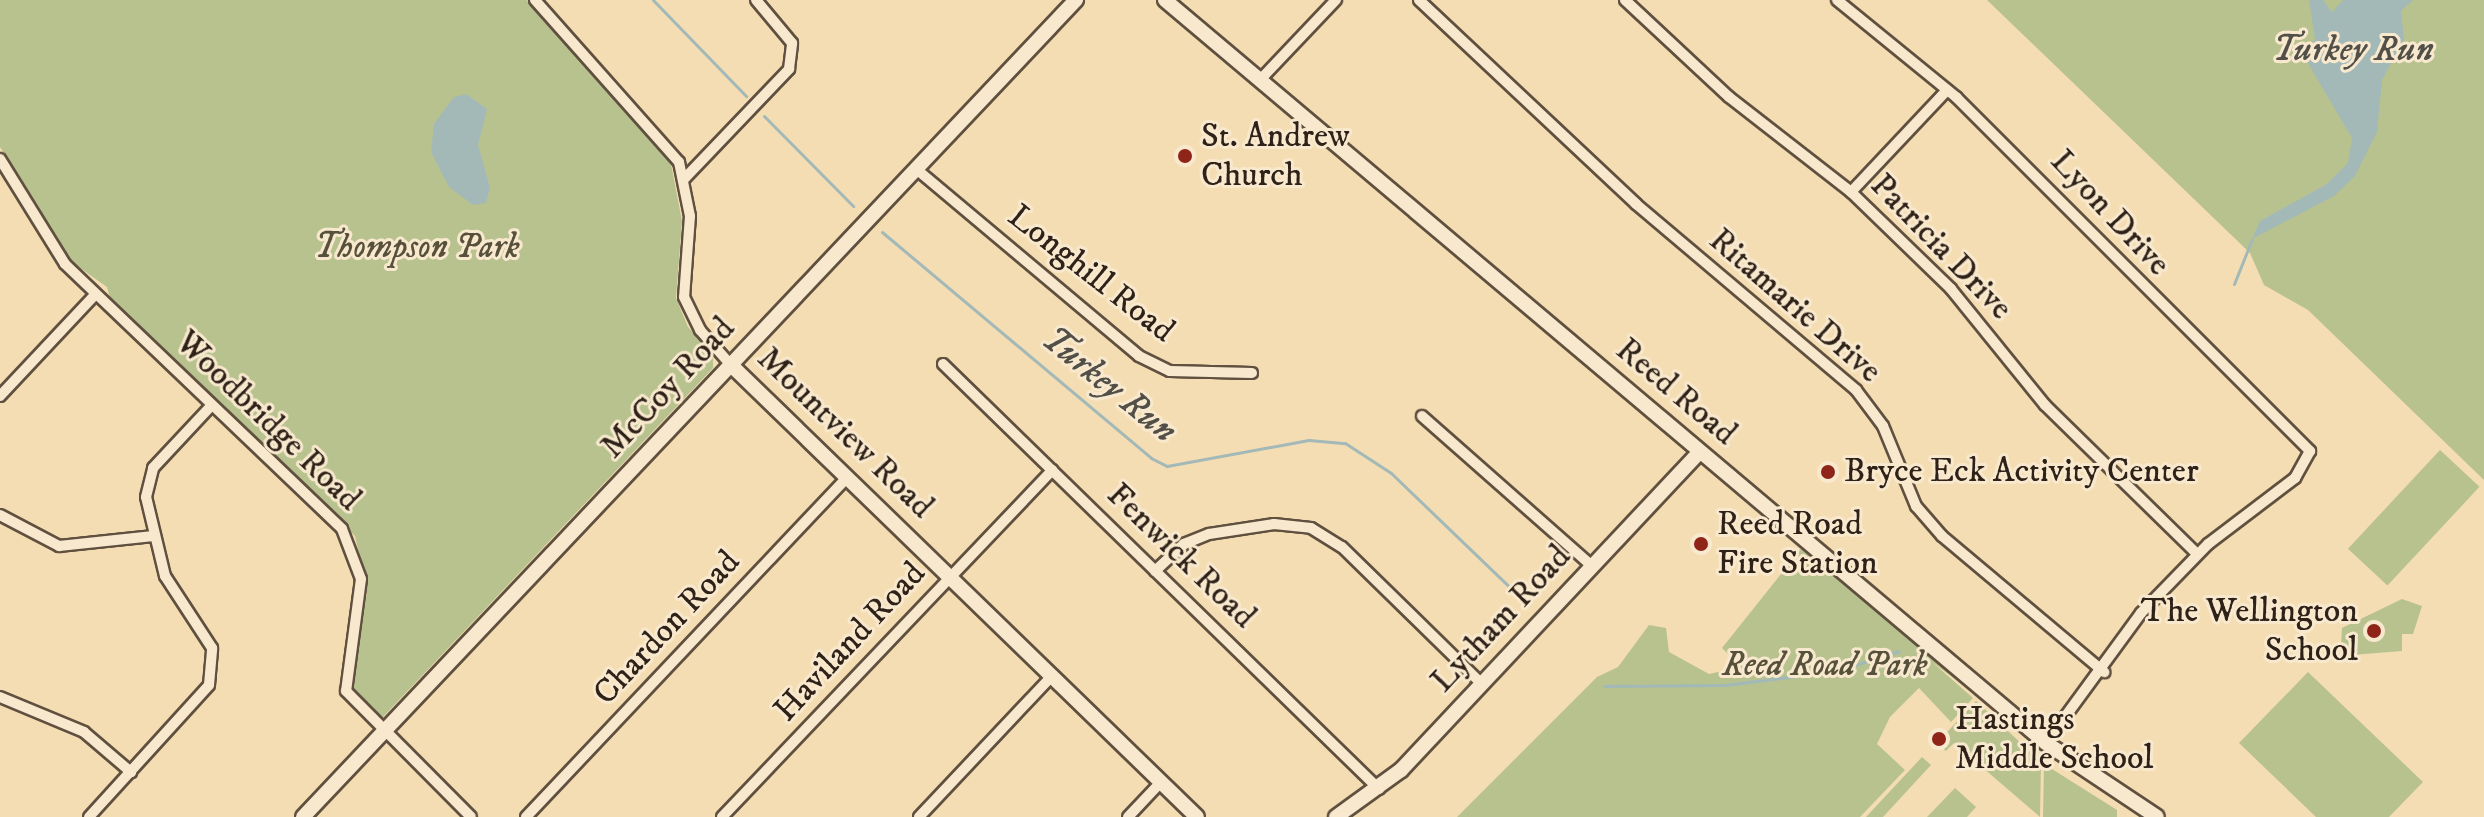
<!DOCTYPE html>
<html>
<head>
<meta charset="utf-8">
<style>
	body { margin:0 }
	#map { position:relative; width:2484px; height:817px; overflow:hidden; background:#f5ddb3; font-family:"IM FELL DW Pica",serif }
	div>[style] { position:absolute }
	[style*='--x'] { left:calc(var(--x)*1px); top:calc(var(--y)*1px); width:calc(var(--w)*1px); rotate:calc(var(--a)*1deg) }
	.green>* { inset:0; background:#b8c28f; transform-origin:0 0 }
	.water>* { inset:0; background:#a2b9b8 }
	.stream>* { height:3px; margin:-1.5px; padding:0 1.5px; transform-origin:1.5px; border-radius:1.5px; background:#a2b9b8 }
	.roads { filter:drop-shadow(2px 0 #60503f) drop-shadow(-2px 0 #60503f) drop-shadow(0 2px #60503f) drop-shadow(0 -2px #60503f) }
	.street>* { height:10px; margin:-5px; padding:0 5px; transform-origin:5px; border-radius:5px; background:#f8e9ce }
	.secondary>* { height:14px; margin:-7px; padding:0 7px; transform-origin:7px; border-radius:7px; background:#f8e9ce }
	.dots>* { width:22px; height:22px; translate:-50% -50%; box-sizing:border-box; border:4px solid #f8e9ce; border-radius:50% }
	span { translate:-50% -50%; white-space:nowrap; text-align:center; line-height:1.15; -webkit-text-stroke:6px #f8e9ce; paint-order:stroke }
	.poi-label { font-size:34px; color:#2e2118 }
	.left { translate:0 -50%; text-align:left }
	.right { translate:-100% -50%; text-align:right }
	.street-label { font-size:34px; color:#2e2118 }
	.park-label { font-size:34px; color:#57513c; font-style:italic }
	.water-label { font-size:36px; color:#514f48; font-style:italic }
</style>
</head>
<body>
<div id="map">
	<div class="green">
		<i style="clip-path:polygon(0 0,527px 0,671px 164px,682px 221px,676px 298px,688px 327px,713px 354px,713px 368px,382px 718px,357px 698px,350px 679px,367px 592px,355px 536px,110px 298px,107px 287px,73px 263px,0 147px)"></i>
		<i style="clip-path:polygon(1987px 0,2484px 0,2484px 480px,2308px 310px,2264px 285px,2250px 253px)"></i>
		<i style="left:2440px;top:450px;width:54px;height:135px;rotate:43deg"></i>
		<i style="clip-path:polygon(1801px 549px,1979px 697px,1932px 662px,1973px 698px,1951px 722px,1919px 688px,1890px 717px,1877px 744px,1905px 770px,1860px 817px,1457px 817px,1597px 677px,1618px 667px,1649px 625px,1666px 628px,1669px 652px,1709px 674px,1741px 667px,1722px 648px)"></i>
		<i style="clip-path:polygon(2402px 599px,2422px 606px,2413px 634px,2402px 634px,2402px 651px,2352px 655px,2341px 646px,2342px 628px)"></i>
		<i style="clip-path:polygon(2308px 672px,2423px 782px,2389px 817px,2316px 817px,2239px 743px)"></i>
		<i style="clip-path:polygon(1976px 701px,2041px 762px,2040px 817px,1954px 743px,1946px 751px,1937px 743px)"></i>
		<i style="clip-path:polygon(1922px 757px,1931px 765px,1883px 817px,1866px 817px)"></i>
		<i style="clip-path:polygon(2044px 764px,2117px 810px,2117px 817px,2043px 817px)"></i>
		<i style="clip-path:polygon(1955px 788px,1976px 807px,1967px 817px,1927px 817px)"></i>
	</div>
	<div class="water">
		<i style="clip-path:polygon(2309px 0,2323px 0,2332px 12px,2343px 0,2413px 0,2401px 11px,2404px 39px,2382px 80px,2377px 132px,2355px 176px,2334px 196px,2252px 239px,2260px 221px,2327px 184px,2348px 163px,2352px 138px,2306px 60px,2315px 39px)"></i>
		<i style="clip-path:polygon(466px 94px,487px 109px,478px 145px,490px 188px,486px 203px,473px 205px,449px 187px,431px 152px,434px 124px,454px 97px)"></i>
	</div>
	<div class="stream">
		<i style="--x:653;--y:0;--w:134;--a:45.9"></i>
		<i style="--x:764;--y:116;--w:127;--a:45.3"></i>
		<i style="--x:882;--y:232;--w:351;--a:40"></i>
		<i style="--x:1151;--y:458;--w:18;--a:27"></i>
		<i style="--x:1167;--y:466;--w:144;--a:-10.4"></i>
		<i style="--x:1309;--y:440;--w:36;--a:5"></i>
		<i style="--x:1345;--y:443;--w:55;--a:33.1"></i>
		<i style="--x:1391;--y:473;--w:182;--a:43.9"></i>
		<i style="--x:2234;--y:284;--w:48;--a:-68.2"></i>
		<i style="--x:1604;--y:686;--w:121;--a:-0.5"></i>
		<i style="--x:1725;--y:685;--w:112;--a:-7.2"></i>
		<i style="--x:1836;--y:671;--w:66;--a:-17.6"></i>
	</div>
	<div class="roads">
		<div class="street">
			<i style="--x:535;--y:0;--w:217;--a:48.4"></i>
			<i style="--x:679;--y:162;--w:55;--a:78.5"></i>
			<i style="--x:690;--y:216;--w:81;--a:94.2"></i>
			<i style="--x:684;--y:297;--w:37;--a:64"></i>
			<i style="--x:700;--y:330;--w:47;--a:48.5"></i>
			<i style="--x:1419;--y:0;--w:298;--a:43.2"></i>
			<i style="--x:1636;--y:204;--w:288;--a:40.2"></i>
			<i style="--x:1856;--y:390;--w:45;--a:53.1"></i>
			<i style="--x:1883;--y:426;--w:87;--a:67.6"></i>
			<i style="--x:1916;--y:506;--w:40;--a:49"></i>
			<i style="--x:1942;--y:536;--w:212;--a:40"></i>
			<i style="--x:1625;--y:0;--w:142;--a:43"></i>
			<i style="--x:1729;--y:97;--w:155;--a:37.9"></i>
			<i style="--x:1851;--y:192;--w:139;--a:44.1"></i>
			<i style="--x:1951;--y:289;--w:149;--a:51"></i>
			<i style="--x:2045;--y:405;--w:213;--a:44.4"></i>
			<i style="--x:1837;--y:0;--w:154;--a:39.2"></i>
			<i style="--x:1956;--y:97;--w:501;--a:45"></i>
			<i style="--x:2310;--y:451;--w:31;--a:119"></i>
			<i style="--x:2295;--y:478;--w:109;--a:142.8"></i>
			<i style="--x:2208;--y:544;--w:96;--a:134.2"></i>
			<i style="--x:2141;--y:613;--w:161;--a:126.2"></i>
			<i style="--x:1259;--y:81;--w:112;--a:-46.5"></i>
			<i style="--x:0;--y:159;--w:123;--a:58.2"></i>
			<i style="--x:65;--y:264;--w:383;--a:43.7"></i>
			<i style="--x:342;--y:529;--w:53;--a:69.2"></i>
			<i style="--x:361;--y:579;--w:113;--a:97.6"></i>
			<i style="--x:346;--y:691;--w:177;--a:45.2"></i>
			<i style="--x:915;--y:168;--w:292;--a:40"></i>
			<i style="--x:1139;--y:356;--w:34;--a:26"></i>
			<i style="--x:1170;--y:371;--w:82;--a:1.4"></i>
			<i style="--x:685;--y:178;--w:151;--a:-46.3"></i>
			<i style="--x:789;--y:69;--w:26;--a:-83"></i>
			<i style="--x:792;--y:43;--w:56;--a:-129.9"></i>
			<i style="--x:1851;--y:192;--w:140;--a:-46.7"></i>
			<i style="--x:943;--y:364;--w:609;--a:44.27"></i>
			<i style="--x:0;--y:396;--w:139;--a:-46.8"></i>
			<i style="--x:1422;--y:416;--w:227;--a:41.4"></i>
			<i style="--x:0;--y:515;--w:67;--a:27.7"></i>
			<i style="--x:59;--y:546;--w:95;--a:-6.1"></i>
			<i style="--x:1155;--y:571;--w:40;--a:-43"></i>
			<i style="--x:1184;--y:544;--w:27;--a:-22"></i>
			<i style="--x:1209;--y:534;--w:66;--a:-8.7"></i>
			<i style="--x:1274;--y:524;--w:37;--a:6"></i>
			<i style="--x:1311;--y:528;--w:36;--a:32"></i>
			<i style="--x:1342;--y:547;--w:194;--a:44.4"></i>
			<i style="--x:0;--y:697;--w:91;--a:22.6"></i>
			<i style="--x:84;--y:732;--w:62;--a:40.4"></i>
			<i style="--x:89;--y:817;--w:178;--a:-47.7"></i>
			<i style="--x:209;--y:685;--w:37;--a:-85"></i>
			<i style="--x:212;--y:648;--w:86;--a:-123.1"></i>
			<i style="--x:165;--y:576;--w:81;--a:-103.5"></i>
			<i style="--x:146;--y:497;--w:30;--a:-76"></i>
			<i style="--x:153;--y:468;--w:86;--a:-46.9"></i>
			<i style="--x:526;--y:817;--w:468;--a:-46.6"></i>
			<i style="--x:722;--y:817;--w:479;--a:-46.4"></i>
			<i style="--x:919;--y:817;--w:194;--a:-46.7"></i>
			<i style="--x:1128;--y:817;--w:48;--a:-46.7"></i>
		</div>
		<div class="secondary">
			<i style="--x:1165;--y:0;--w:1152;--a:40.14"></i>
			<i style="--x:2046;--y:743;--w:133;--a:33.7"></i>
			<i style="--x:731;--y:365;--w:649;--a:44.13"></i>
			<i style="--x:303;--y:817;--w:1125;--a:-46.59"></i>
			<i style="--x:1336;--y:817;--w:80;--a:-35.9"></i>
			<i style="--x:1401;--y:770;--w:436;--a:-46.8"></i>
		</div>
	</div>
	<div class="dots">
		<i style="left:1185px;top:156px;background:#8f2418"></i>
		<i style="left:1828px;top:472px;background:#8f2418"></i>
		<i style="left:1701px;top:544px;background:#8f2418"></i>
		<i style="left:2374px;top:631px;background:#8f2418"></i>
		<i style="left:1939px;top:739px;background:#8f2418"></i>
	</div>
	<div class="poi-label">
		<span class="left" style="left:1201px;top:156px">St. Andrew<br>Church</span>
		<span class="left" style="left:1844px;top:472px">Bryce Eck Activity Center</span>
		<span class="left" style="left:1717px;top:544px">Reed Road<br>Fire Station</span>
		<span class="right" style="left:2358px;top:631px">The Wellington<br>School</span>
		<span class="left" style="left:1955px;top:739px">Hastings<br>Middle School</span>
	</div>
	<div class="street-label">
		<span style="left:2110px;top:213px;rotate:47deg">Lyon Drive</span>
		<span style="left:1941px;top:247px;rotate:46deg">Patricia Drive</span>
		<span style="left:1091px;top:274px;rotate:38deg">Longhill Road</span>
		<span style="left:1795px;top:306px;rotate:41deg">Ritamarie Drive</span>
		<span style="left:668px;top:388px;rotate:-47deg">McCoy Road</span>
		<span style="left:1676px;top:392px;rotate:40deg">Reed Road</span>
		<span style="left:268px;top:421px;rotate:44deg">Woodbridge Road</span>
		<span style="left:845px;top:433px;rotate:44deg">Mountview Road</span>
		<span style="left:1181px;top:556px;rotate:44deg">Fenwick Road</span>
		<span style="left:1501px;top:619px;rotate:-47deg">Lytham Road</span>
		<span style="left:667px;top:628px;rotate:-47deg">Chardon Road</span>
		<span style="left:850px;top:642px;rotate:-47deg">Haviland Road</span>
	</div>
	<div class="park-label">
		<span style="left:417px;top:248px">Thompson Park</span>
		<span style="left:1825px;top:666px">Reed Road Park</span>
	</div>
	<div class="water-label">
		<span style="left:2353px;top:50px">Turkey Run</span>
		<span style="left:1109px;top:385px;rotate:39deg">Turkey Run</span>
	</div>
</div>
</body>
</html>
